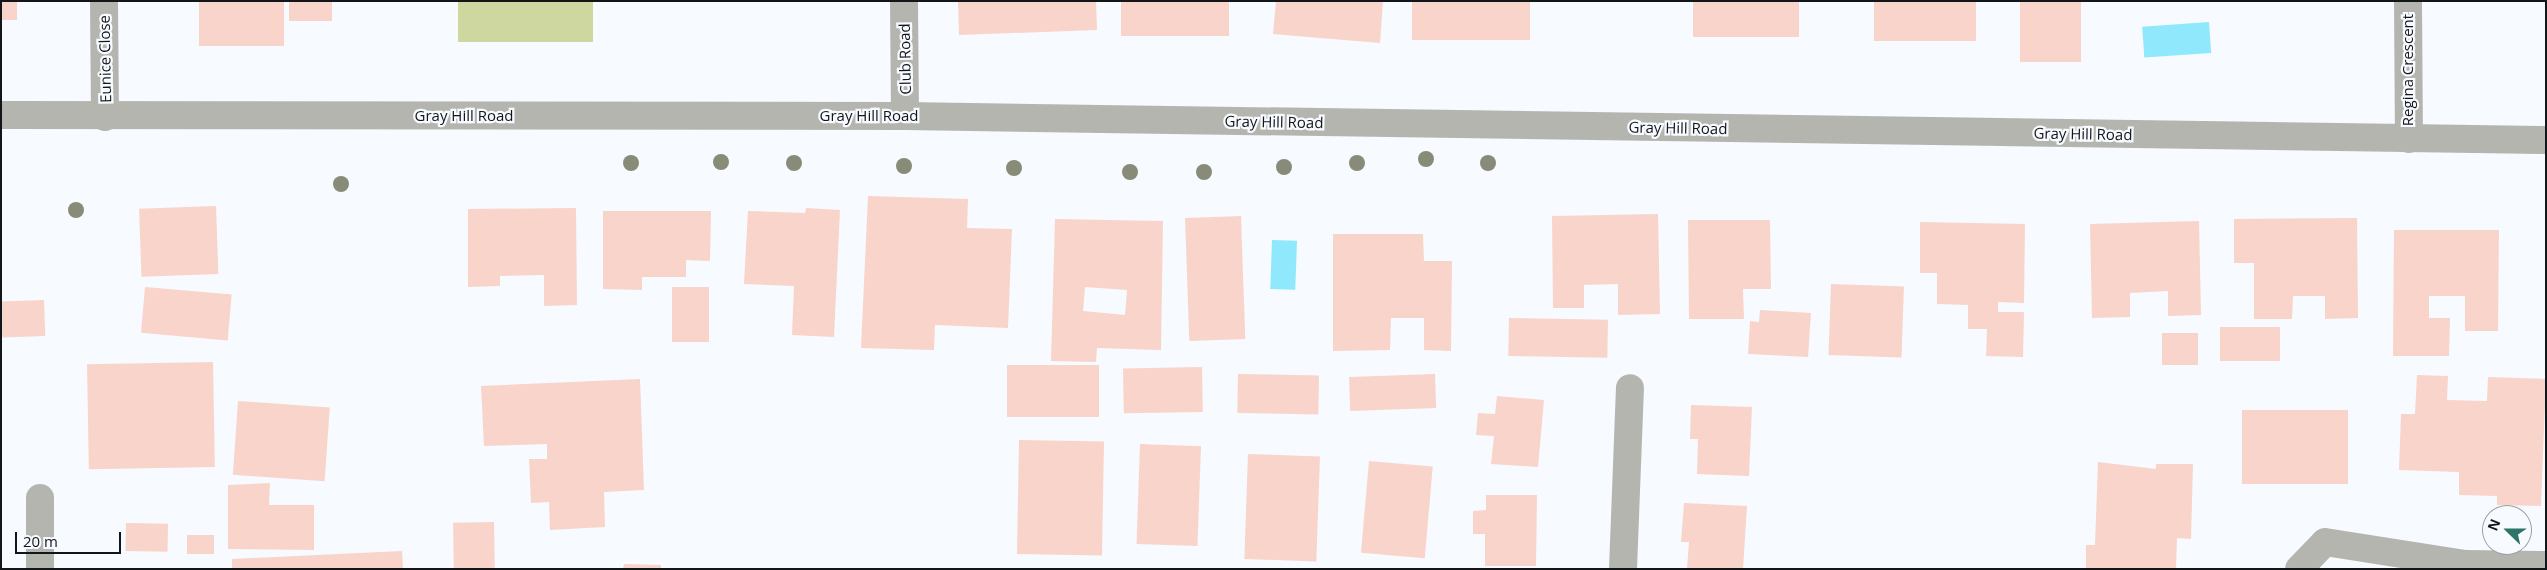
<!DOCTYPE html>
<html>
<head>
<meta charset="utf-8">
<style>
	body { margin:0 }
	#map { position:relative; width:2547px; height:570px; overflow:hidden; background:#f7fafe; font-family:"Open Sans",sans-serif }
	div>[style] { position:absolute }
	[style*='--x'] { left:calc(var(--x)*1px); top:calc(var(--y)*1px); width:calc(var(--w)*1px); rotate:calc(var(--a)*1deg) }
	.green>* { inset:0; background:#cdd79f; transform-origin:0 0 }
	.water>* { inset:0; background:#90e8fc; transform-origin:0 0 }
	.building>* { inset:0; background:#f9d4cb; transform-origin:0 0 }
	.street>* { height:28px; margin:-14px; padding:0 14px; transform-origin:14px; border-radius:14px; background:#b5b5b0 }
	.trees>* { width:16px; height:16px; margin:-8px; border-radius:50%; background:#878b78 }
	span { translate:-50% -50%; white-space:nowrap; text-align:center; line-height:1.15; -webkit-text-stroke:4.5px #f7fafe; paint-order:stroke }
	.street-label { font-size:15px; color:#131619 }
	.frame { position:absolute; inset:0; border:2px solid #131619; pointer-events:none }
	.north { position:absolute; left:2482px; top:505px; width:50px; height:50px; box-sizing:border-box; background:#f7fafe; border:1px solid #9c9fa2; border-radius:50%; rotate:292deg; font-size:14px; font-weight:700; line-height:20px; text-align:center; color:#131619 }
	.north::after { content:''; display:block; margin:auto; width:18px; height:22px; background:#2e7469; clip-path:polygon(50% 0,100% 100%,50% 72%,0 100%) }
	.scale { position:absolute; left:15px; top:532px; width:106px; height:22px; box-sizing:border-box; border:2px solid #131619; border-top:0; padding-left:6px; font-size:15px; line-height:18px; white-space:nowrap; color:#131619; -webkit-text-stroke:4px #f7fafe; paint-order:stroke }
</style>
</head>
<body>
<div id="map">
	<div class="green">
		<i style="left:458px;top:1px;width:135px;height:41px"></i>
	</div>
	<div class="water">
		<i style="left:2209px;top:22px;width:31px;height:67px;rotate:86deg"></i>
		<i style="left:1272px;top:240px;width:25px;height:49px;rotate:2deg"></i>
	</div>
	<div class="building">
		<i style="left:1px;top:1px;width:16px;height:19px"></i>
		<i style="left:199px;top:1px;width:85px;height:45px"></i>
		<i style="left:289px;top:1px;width:43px;height:20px"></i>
		<i style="clip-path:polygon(958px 1px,1096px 1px,1097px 30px,959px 35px)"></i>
		<i style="left:1121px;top:1px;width:108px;height:35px"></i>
		<i style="clip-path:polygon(1276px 1px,1383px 1px,1380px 43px,1273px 34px)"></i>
		<i style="left:1412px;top:1px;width:118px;height:39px"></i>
		<i style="left:1693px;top:1px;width:106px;height:36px"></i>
		<i style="left:1874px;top:1px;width:102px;height:40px"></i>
		<i style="left:2020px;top:1px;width:61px;height:61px"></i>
		<i style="clip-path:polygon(868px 196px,968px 199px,967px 228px,1012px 229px,1008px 328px,935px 325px,934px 350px,861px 348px)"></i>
		<i style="left:216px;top:206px;width:68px;height:77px;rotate:88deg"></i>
		<i style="clip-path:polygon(576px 208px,577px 305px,544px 306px,544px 275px,500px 276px,500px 286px,468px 287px,468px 209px)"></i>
		<i style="clip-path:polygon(806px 208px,840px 210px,834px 337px,792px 335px,794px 286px,744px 284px,748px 211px,805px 213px)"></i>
		<i style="clip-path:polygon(603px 211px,711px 211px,710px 261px,686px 260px,686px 277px,642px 277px,642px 290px,603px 289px)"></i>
		<i style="clip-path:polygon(1658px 214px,1660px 314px,1618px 315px,1618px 284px,1584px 285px,1584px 308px,1553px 308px,1552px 216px)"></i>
		<i style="left:1241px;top:216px;width:123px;height:56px;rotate:88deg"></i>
		<i style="clip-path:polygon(2357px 218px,2358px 318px,2325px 319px,2325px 296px,2293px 296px,2292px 319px,2254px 319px,2254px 263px,2234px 263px,2234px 219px)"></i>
		<i style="clip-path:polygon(evenodd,1055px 219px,1163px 221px,1161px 350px,1097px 348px,1096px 362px,1051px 361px,1055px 219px,1085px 287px,1127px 290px,1125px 315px,1083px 311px,1085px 287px)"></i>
		<i style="clip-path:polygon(1688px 220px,1770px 220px,1771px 289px,1743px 289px,1744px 319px,1689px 319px)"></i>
		<i style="clip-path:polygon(2199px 221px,2201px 315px,2168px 316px,2168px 291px,2130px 293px,2130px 317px,2092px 318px,2090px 224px)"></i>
		<i style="clip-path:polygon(1920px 222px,2025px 224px,2024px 303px,1998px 302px,1998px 312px,2024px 312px,2023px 357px,1986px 356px,1987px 329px,1968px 329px,1968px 305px,1937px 304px,1937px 273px,1920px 273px)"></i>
		<i style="clip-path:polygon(2394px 230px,2499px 230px,2498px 331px,2465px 331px,2465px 296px,2429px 296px,2429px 318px,2450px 318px,2449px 356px,2393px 356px)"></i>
		<i style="clip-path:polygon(1333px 234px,1423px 234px,1424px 261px,1452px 261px,1451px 351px,1424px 350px,1424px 318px,1391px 318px,1390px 350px,1333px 351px)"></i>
		<i style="left:1831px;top:284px;width:73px;height:71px;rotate:2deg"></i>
		<i style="left:145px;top:287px;width:87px;height:46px;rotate:5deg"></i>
		<i style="left:709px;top:287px;width:55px;height:37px;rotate:90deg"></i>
		<i style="left:44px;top:300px;width:36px;height:43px;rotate:88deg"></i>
		<i style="clip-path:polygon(1760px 310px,1811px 313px,1808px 357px,1748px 354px,1750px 321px,1759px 322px)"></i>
		<i style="left:1509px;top:318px;width:99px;height:38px;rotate:1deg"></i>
		<i style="left:2220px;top:327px;width:60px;height:34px"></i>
		<i style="left:2198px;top:333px;width:32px;height:36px;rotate:90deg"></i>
		<i style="left:213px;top:362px;width:105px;height:126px;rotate:89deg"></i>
		<i style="left:1007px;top:365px;width:92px;height:52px"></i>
		<i style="left:1202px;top:367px;width:45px;height:79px;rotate:89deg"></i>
		<i style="left:1238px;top:374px;width:81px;height:39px;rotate:1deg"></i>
		<i style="left:1435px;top:374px;width:34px;height:86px;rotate:88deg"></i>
		<i style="clip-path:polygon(2417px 375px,2448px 376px,2447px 400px,2487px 401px,2488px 377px,2546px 379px,2541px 506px,2497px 505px,2497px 496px,2459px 495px,2459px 472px,2399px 470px,2401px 414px,2415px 414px)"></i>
		<i style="clip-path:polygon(640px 379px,644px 490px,604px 492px,605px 527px,550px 530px,549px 502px,531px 503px,529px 459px,547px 459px,547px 444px,484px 446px,481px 386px)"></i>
		<i style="clip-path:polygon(1497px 396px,1544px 400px,1538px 467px,1491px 464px,1494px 436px,1476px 435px,1478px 413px,1495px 414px)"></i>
		<i style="left:238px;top:401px;width:92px;height:74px;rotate:4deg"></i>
		<i style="clip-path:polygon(1691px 405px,1752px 407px,1749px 476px,1697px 474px,1698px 439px,1690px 439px)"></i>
		<i style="left:2242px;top:410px;width:106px;height:74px"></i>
		<i style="left:1019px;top:440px;width:85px;height:114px;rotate:1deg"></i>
		<i style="left:1140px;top:444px;width:61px;height:100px;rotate:2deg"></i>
		<i style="left:1248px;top:454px;width:72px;height:105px;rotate:2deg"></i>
		<i style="left:1369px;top:461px;width:64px;height:92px;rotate:5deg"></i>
		<i style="clip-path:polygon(2098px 462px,2156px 469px,2156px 464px,2193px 464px,2191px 539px,2177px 538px,2176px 569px,2086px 569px,2086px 545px,2095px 545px)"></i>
		<i style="clip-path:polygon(270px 483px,269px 505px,314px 505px,314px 550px,228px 549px,228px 485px)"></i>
		<i style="clip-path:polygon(1486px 495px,1537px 495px,1536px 566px,1485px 566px,1485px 534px,1473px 534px,1473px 511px,1486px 510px)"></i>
		<i style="clip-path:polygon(1684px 503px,1747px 506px,1743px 569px,1687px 569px,1689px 542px,1681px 542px)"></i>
		<i style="left:494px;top:522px;width:47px;height:41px;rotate:89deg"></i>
		<i style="left:126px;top:523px;width:42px;height:28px;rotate:1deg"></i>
		<i style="left:187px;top:535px;width:27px;height:19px"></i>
		<i style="clip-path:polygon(402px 551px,403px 569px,232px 569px,232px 559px)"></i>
		<i style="clip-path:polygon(624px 564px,661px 565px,661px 569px,623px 569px)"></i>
	</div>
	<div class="street">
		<i style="--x:104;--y:1;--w:116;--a:89.5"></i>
		<i style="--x:904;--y:1;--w:115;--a:89.5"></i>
		<i style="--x:2408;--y:1;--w:138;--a:89.6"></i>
		<i style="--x:1;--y:115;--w:904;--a:0.06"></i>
		<i style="--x:905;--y:116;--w:1641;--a:0.84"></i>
		<i style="--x:40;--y:498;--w:71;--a:90"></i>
		<i style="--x:1623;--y:569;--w:181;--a:-87.8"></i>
		<i style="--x:2299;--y:569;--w:37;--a:-46"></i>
		<i style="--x:2325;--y:542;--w:142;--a:8.9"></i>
		<i style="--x:2465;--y:564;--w:81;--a:0.7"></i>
	</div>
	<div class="trees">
		<i style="left:1426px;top:159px"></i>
		<i style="left:721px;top:162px"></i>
		<i style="left:631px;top:163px"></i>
		<i style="left:794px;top:163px"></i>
		<i style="left:1357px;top:163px"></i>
		<i style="left:1488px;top:163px"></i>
		<i style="left:904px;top:166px"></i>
		<i style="left:1284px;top:167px"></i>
		<i style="left:1014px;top:168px"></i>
		<i style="left:1130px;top:172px"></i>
		<i style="left:1204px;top:172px"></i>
		<i style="left:341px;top:184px"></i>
		<i style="left:76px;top:210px"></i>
	</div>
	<div class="street-label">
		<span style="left:105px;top:59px;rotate:-91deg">Eunice Close</span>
		<span style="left:905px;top:59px;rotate:-91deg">Club Road</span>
		<span style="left:2408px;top:70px;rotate:-90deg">Regina Crescent</span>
		<span style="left:464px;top:116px">Gray Hill Road</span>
		<span style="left:869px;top:116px">Gray Hill Road</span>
		<span style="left:1274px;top:122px;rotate:1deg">Gray Hill Road</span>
		<span style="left:1678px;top:128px;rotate:1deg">Gray Hill Road</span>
		<span style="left:2083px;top:134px;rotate:1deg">Gray Hill Road</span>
	</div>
	<div class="frame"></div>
	<div class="north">N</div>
	<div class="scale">20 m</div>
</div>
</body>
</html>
